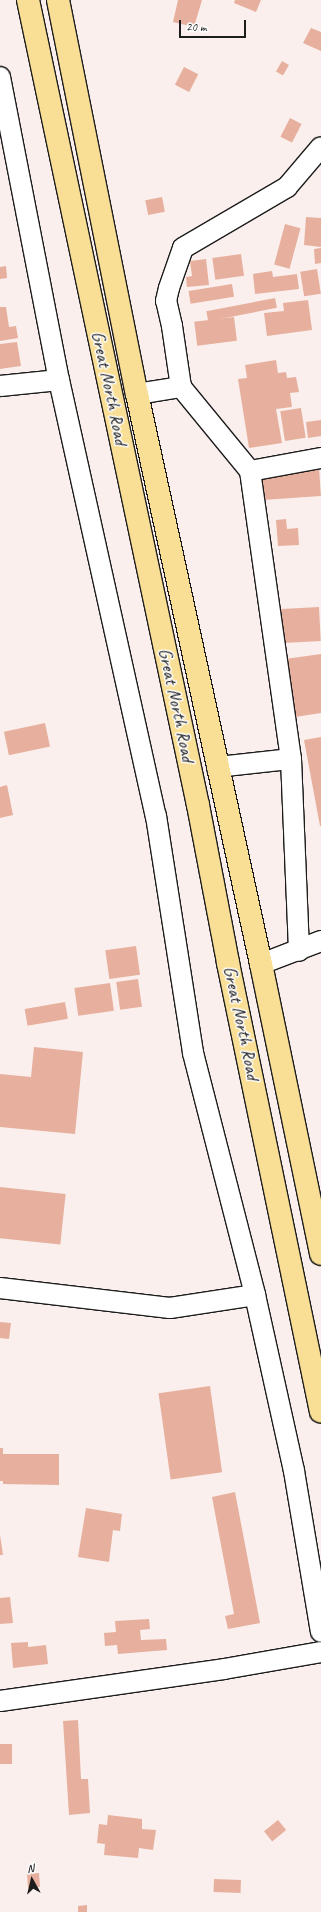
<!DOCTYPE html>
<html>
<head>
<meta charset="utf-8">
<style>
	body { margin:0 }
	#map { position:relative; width:321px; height:1912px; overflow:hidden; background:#faefec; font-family:Caveat,sans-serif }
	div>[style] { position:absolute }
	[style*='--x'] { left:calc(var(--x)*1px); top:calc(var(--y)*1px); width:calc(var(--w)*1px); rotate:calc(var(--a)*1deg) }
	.building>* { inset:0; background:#e7b09e; transform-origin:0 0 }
	.roads { filter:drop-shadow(1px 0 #1c1c1c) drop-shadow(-1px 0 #1c1c1c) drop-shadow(0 1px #1c1c1c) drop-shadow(0 -1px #1c1c1c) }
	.minor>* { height:20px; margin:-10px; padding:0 10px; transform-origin:10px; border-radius:10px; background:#fff }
	.primary>* { height:22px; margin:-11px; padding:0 11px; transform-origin:11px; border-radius:11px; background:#f9df96 }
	span { translate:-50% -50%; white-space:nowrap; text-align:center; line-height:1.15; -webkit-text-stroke:3px #fff; paint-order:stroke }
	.street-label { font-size:19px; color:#1c1c1c }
	.north { position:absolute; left:12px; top:1860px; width:40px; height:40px; -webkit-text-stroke:3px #fff; paint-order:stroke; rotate:352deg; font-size:11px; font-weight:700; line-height:16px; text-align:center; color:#1c1c1c }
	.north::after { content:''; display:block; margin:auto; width:14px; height:18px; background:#1c1c1c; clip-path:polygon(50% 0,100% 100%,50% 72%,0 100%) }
	.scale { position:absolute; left:179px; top:20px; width:67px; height:18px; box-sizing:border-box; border:2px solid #1c1c1c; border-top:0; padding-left:5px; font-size:12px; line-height:14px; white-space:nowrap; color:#1c1c1c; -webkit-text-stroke:3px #fff; paint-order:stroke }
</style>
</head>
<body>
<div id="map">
	<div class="building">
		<i style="clip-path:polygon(178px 0,202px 0,194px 27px,173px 22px)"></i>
		<i style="clip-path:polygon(235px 0,261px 0,256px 12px,234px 3px)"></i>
		<i style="clip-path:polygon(311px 28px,321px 32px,321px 51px,303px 43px)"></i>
		<i style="left:282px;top:61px;width:8px;height:12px;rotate:30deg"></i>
		<i style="left:184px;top:67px;width:16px;height:20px;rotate:27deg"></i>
		<i style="left:290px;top:118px;width:13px;height:21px;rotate:27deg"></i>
		<i style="left:162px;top:197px;width:15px;height:17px;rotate:79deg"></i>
		<i style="clip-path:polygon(306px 217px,321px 218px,321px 247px,304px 245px)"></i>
		<i style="left:285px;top:224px;width:16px;height:42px;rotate:15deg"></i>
		<i style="clip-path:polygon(321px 248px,321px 263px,315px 264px,314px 249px)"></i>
		<i style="left:241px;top:254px;width:22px;height:29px;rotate:82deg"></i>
		<i style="clip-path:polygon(206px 259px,209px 285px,187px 287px,186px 277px,192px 276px,190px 261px)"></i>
		<i style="clip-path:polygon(6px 266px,7px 278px,0 279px,0 267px)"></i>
		<i style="left:317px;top:269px;width:25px;height:17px;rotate:81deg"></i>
		<i style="clip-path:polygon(272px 271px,273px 277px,297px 274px,299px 289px,255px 294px,253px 274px)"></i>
		<i style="left:232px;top:284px;width:13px;height:44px;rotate:81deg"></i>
		<i style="left:275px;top:298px;width:10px;height:70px;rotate:79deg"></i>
		<i style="clip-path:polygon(308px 300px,312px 330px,267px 336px,264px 313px,284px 311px,283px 303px)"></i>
		<i style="clip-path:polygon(0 307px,6px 307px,9px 327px,16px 326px,18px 338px,0 341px)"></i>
		<i style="left:234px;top:317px;width:24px;height:40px;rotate:83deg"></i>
		<i style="clip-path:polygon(17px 342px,21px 366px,0 369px,0 344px)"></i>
		<i style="clip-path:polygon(276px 360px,278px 373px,286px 372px,287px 378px,296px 377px,299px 392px,290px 393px,292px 407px,276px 409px,282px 443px,249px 448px,238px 379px,247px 378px,245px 365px)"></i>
		<i style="left:301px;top:408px;width:30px;height:21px;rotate:81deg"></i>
		<i style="clip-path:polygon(321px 420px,321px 436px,308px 438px,306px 422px)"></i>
		<i style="left:319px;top:468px;width:28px;height:62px;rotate:86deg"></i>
		<i style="clip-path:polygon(286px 519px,287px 529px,298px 528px,299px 545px,278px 546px,276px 520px)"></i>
		<i style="left:319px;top:607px;width:34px;height:47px;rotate:87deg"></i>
		<i style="clip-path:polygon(321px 654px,321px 713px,295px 717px,285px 659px)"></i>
		<i style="left:45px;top:723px;width:24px;height:42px;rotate:78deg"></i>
		<i style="clip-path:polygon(321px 737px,321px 826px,320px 826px,304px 740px)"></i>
		<i style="clip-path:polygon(7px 785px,13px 815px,0 818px,0 787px)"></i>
		<i style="left:136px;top:946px;width:29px;height:31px;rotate:82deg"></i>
		<i style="left:138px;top:979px;width:28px;height:22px;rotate:82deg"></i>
		<i style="left:110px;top:983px;width:28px;height:36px;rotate:82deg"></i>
		<i style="left:65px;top:1002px;width:17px;height:41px;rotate:80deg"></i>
		<i style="clip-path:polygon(34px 1047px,83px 1052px,75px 1134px,0 1127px,0 1074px,31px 1077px)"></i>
		<i style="left:0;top:1187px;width:66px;height:51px;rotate:6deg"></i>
		<i style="clip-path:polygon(0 1322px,11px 1323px,9px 1339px,0 1338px)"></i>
		<i style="left:210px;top:1386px;width:87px;height:52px;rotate:82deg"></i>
		<i style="clip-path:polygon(0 1448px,3px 1448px,3px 1454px,59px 1454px,59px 1485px,3px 1484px,3px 1481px,0 1481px)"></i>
		<i style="clip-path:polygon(235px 1492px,260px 1623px,228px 1629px,225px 1616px,234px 1614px,212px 1497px)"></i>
		<i style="clip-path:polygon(86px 1508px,122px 1514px,120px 1531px,113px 1530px,109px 1562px,78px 1557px)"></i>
		<i style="clip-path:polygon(0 1535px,3px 1555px,0 1555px)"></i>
		<i style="clip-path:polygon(10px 1597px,13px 1623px,0 1624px,0 1598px)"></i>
		<i style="clip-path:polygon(149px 1619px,150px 1629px,140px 1630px,141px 1640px,166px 1639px,167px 1650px,118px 1654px,117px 1645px,105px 1646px,104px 1633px,116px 1632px,115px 1621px)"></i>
		<i style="clip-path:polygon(28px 1642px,28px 1647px,46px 1645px,48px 1664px,13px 1668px,11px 1643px)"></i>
		<i style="clip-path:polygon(78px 1720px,81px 1779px,88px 1779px,90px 1813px,69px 1815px,63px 1721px)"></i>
		<i style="left:0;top:1744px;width:12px;height:20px"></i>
		<i style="clip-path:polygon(108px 1815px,142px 1819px,142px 1829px,156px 1830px,153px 1850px,139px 1848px,138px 1858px,104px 1855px,105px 1844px,97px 1843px,99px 1824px,107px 1825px)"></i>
		<i style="left:278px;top:1820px;width:13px;height:18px;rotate:51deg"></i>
		<i style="left:39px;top:1873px;width:14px;height:12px;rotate:86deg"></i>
		<i style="left:214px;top:1879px;width:27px;height:13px;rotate:2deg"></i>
		<i style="clip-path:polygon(87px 1905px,87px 1912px,78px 1912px,78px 1906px)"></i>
	</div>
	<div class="roads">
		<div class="minor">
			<i style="--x:0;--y:77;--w:309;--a:79"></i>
			<i style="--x:59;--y:380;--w:447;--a:77.5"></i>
			<i style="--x:156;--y:816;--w:240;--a:81.1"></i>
			<i style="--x:193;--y:1053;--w:250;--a:75.6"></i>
			<i style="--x:255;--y:1295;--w:180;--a:77.5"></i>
			<i style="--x:294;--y:1471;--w:163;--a:80.5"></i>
			<i style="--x:0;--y:386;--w:59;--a:-5.8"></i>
			<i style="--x:181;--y:387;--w:109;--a:50.6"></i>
			<i style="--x:250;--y:471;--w:291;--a:81.9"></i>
			<i style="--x:291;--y:759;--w:192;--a:87.6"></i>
			<i style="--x:137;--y:394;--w:45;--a:-9"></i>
			<i style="--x:181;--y:387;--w:62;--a:-98.4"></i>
			<i style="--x:172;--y:326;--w:26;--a:-103"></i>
			<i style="--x:166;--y:301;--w:13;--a:-77"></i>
			<i style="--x:169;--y:288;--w:42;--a:-70.7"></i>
			<i style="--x:183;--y:248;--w:121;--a:-30.4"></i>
			<i style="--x:287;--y:187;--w:52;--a:-49.6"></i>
			<i style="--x:250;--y:471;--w:72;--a:-10.4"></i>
			<i style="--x:217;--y:767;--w:74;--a:-6.2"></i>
			<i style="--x:261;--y:964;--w:64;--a:-21"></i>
			<i style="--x:0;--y:1288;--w:171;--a:6.7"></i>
			<i style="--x:170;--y:1308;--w:86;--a:-8.7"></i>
			<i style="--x:0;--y:1701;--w:226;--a:-8.1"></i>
			<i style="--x:224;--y:1669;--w:98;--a:-9.9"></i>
		</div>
		<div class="primary">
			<i style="--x:28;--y:0;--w:823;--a:78.08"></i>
			<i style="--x:198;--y:805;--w:161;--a:79.2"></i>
			<i style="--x:228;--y:963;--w:458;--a:78.3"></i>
			<i style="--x:58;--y:0;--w:402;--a:78.7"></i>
			<i style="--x:137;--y:394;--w:583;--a:77.73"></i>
			<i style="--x:261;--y:964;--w:296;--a:78.3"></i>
		</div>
	</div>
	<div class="street-label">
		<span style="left:109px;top:388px;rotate:78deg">Great North Road</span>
		<span style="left:176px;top:705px;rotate:78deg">Great North Road</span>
		<span style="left:241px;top:1023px;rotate:78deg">Great North Road</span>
	</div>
	<div class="north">N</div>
	<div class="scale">20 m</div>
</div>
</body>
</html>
